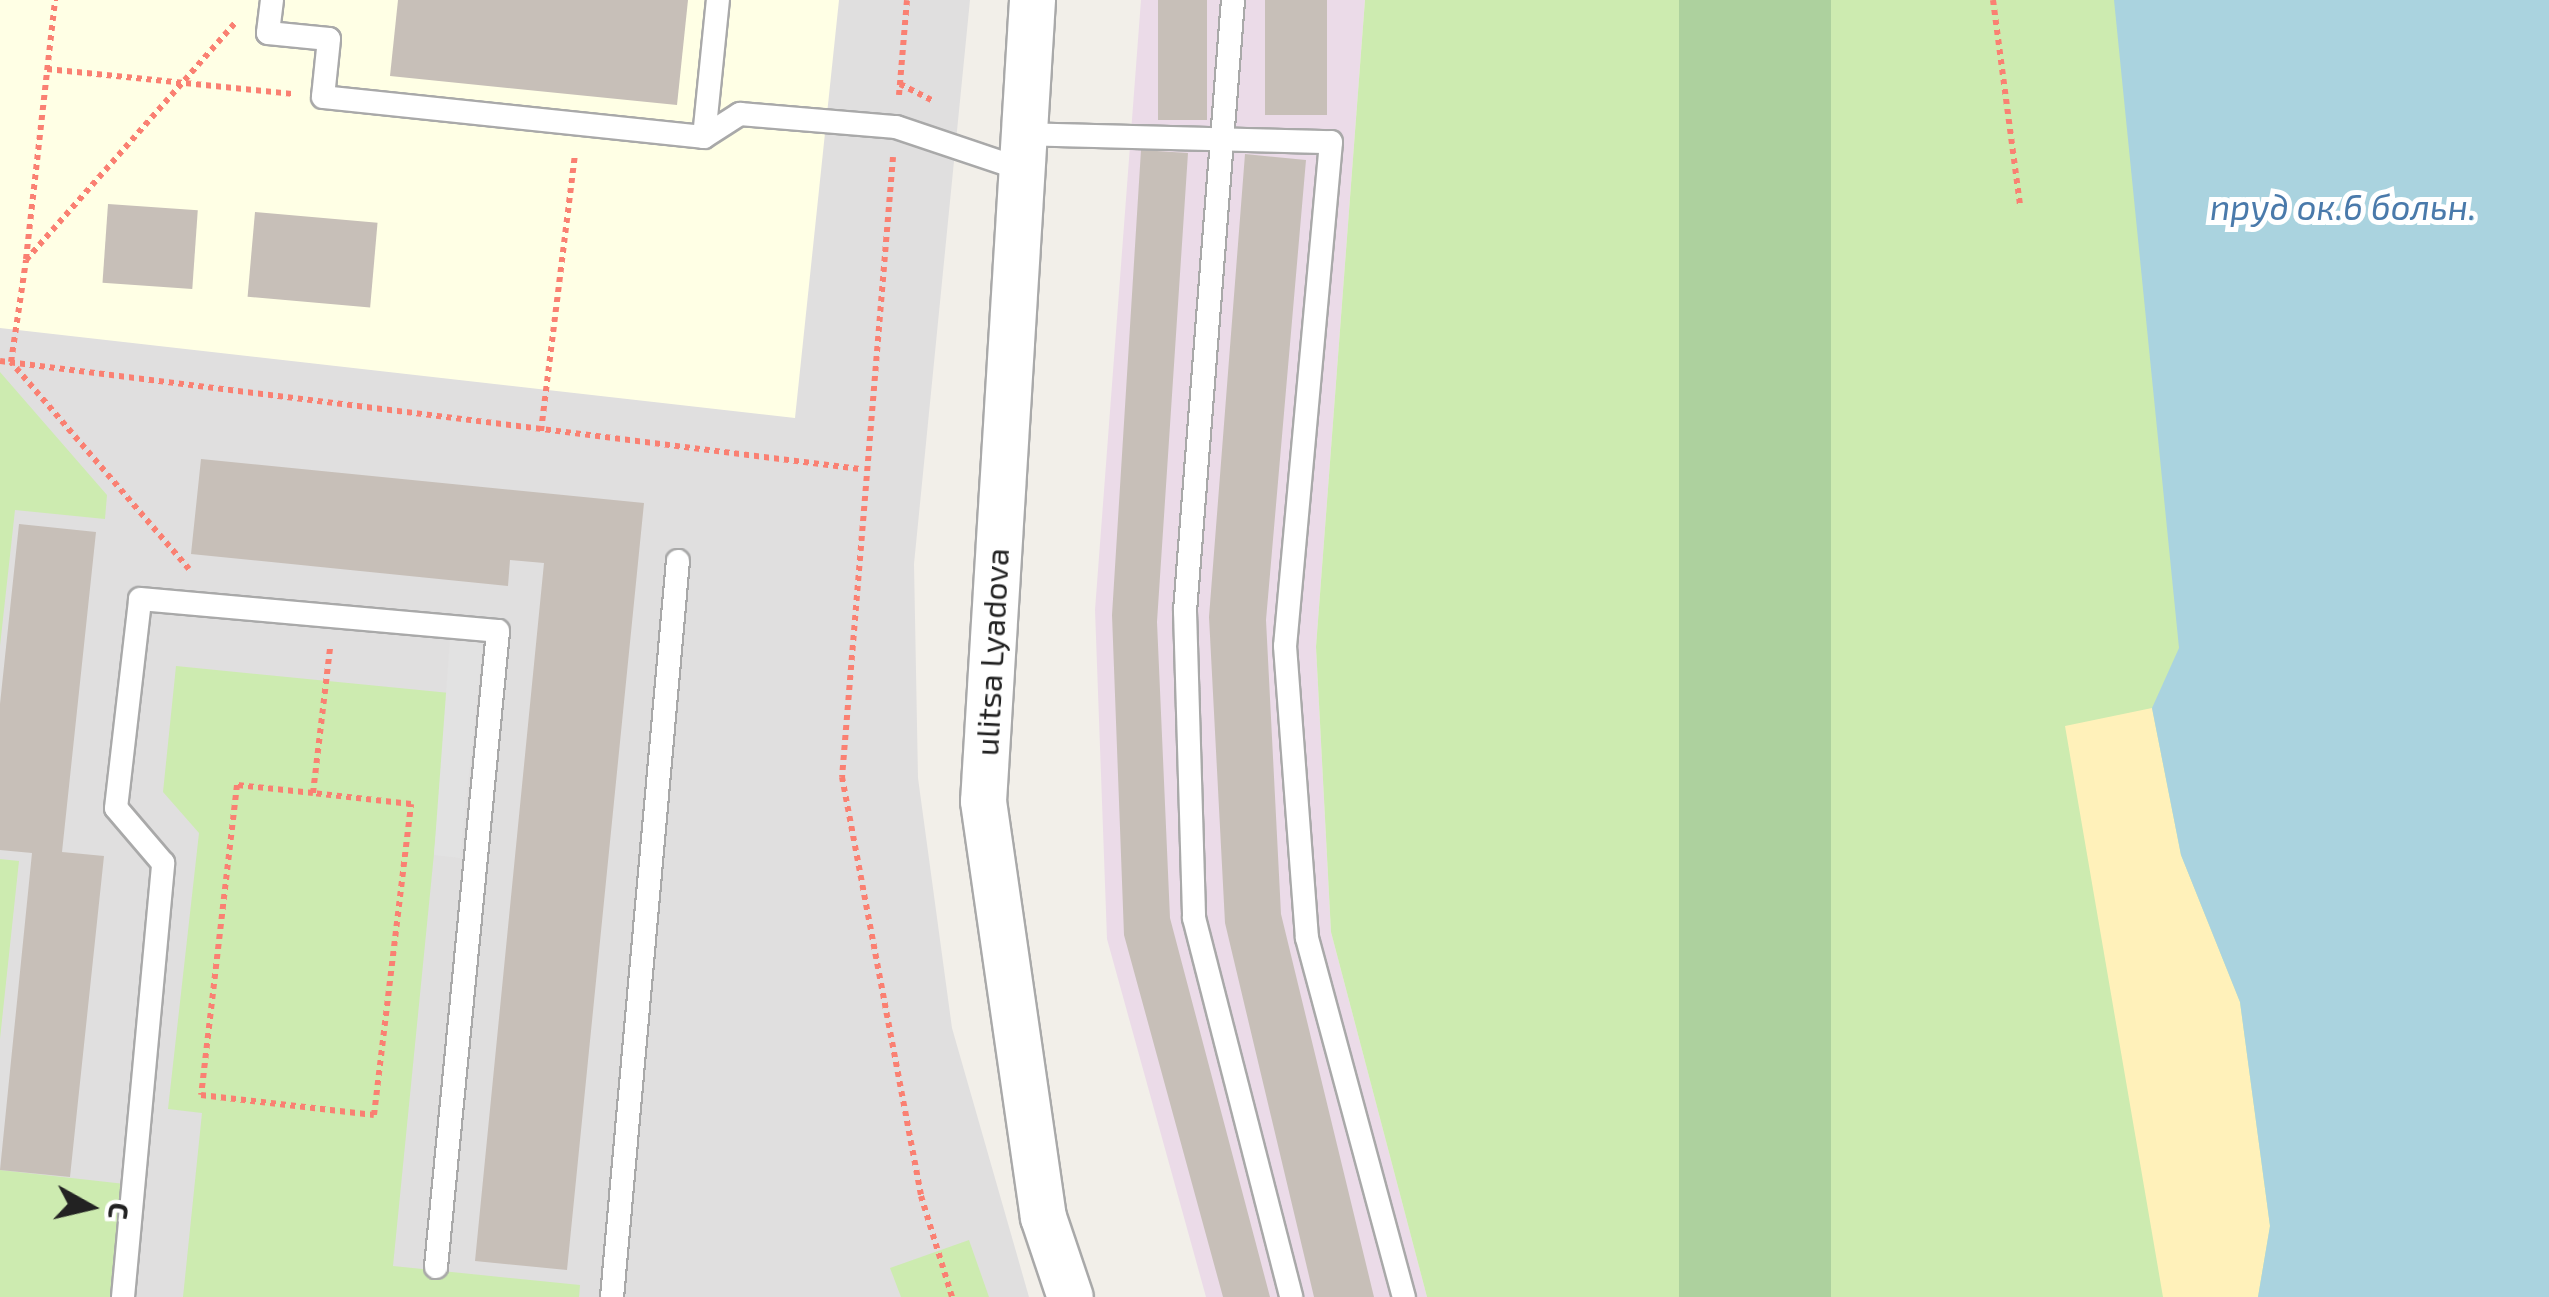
<!DOCTYPE html>
<html>
<head>
<meta charset="utf-8">
<style>
	body { margin:0 }
	#map { position:relative; width:2549px; height:1297px; overflow:hidden; background:#f2efe9; font-family:"Exo 2",sans-serif }
	div>[style] { position:absolute }
	[style*='--x'] { left:calc(var(--x)*1px); top:calc(var(--y)*1px); width:calc(var(--w)*1px); rotate:calc(var(--a)*1deg) }
	.residential>* { inset:0; background:#e0dfdf }
	.industrial>* { inset:0; background:#ebdbe8 }
	.education>* { inset:0; background:#ffffe5 }
	.grass>* { inset:0; background:#cdebb0 }
	.forest>* { inset:0; background:#add19e; transform-origin:0 0 }
	.sand>* { inset:0; background:#fff1ba }
	.parking>* { inset:0; background:#e2e2e2 }
	.water>* { inset:0; background:#aad3df }
	.building>* { inset:0; background:#c7bfb8; transform-origin:0 0 }
	.path>* { height:6px; margin-top:-3px; transform-origin:0; background:repeating-linear-gradient(90deg,#fa8072 0 5px,transparent 0 10px) }
	.roads { filter:drop-shadow(2px 0 #a9a9a9) drop-shadow(-2px 0 #a9a9a9) drop-shadow(0 2px #a9a9a9) drop-shadow(0 -2px #a9a9a9) }
	.service>* { height:22px; margin:-11px; padding:0 11px; transform-origin:11px; border-radius:11px; background:#fff }
	.minor>* { height:45px; margin:-22.5px; padding:0 22.5px; transform-origin:22.5px; border-radius:22.5px; background:#fff }
	span { translate:-50% -50%; white-space:nowrap; text-align:center; line-height:1.15; -webkit-text-stroke:10px #fff; paint-order:stroke }
	.street-label { font-size:32px; color:#222 }
	.water-label { font-size:35px; color:#4a7aab; font-style:italic }
	.north { position:absolute; left:40px; top:1157px; width:100px; height:100px; -webkit-text-stroke:8px #fff; paint-order:stroke; rotate:98deg; font-size:28px; font-weight:700; line-height:40px; text-align:center; color:#222 }
	.north::after { content:''; display:block; margin:auto; width:35px; height:45px; background:#222; clip-path:polygon(50% 0,100% 100%,50% 72%,0 100%) }
</style>
</head>
<body>
<div id="map">
	<div class="residential">
		<i style="clip-path:polygon(0 0,970px 0,914px 564px,918px 778px,952px 1028px,1029px 1297px,0 1297px)"></i>
	</div>
	<div class="industrial">
		<i style="clip-path:polygon(1141px 0,1365px 0,1316px 647px,1331px 932px,1427px 1297px,1206px 1297px,1107px 939px,1095px 610px)"></i>
	</div>
	<div class="education">
		<i style="clip-path:polygon(0 0,839px 0,795px 418px,0 328px)"></i>
	</div>
	<div class="grass">
		<i style="clip-path:polygon(1365px 0,2549px 0,2549px 1297px,1427px 1297px,1331px 932px,1316px 647px)"></i>
		<i style="clip-path:polygon(0 372px,107px 495px,105px 519px,15px 510px,0 646px)"></i>
		<i style="clip-path:polygon(176px 666px,450px 693px,393px 1266px,580px 1285px,579px 1297px,183px 1297px,202px 1113px,168px 1109px,199px 833px,163px 792px)"></i>
		<i style="clip-path:polygon(0 859px,19px 861px,0 1039px)"></i>
		<i style="clip-path:polygon(0 1170px,125px 1184px,112px 1297px,0 1297px)"></i>
		<i style="clip-path:polygon(969px 1240px,989px 1297px,901px 1297px,890px 1268px)"></i>
	</div>
	<div class="forest">
		<i style="left:1679px;top:0;width:152px;height:1333px"></i>
	</div>
	<div class="sand">
		<i style="clip-path:polygon(2152px 708px,2181px 855px,2240px 1002px,2270px 1226px,2258px 1297px,2163px 1297px,2065px 726px)"></i>
	</div>
	<div class="parking">
		<i style="clip-path:polygon(450px 640px,483px 643px,460px 858px,434px 855px)"></i>
	</div>
	<div class="water">
		<i style="clip-path:polygon(2114px 0,2549px 0,2549px 1297px,2258px 1297px,2270px 1226px,2240px 1002px,2181px 855px,2152px 708px,2179px 648px)"></i>
	</div>
	<div class="building">
		<i style="clip-path:polygon(398px 0,688px 0,677px 105px,390px 76px)"></i>
		<i style="left:1158px;top:0;width:49px;height:120px"></i>
		<i style="left:1265px;top:0;width:62px;height:115px"></i>
		<i style="clip-path:polygon(1141px 150px,1188px 153px,1157px 622px,1170px 918px,1270px 1297px,1223px 1297px,1124px 935px,1112px 615px)"></i>
		<i style="clip-path:polygon(1245px 154px,1306px 160px,1266px 620px,1281px 914px,1374px 1297px,1314px 1297px,1225px 923px,1209px 617px)"></i>
		<i style="left:108px;top:204px;width:90px;height:79px;rotate:4deg"></i>
		<i style="left:255px;top:212px;width:123px;height:85px;rotate:5deg"></i>
		<i style="clip-path:polygon(201px 459px,644px 503px,567px 1270px,475px 1261px,544px 563px,510px 560px,508px 586px,191px 554px)"></i>
		<i style="clip-path:polygon(19px 524px,96px 532px,62px 852px,104px 856px,70px 1177px,0 1170px,32px 853px,0 850px,0 704px)"></i>
	</div>
	<div class="path">
		<i style="--x:1993;--y:0;--w:208;--a:82.5"></i>
		<i style="--x:47;--y:69;--w:246;--a:5.8"></i>
		<i style="--x:900;--y:84;--w:38;--a:27"></i>
		<i style="--x:899;--y:95;--w:95;--a:-85.2"></i>
		<i style="--x:893;--y:157;--w:622;--a:94.7"></i>
		<i style="--x:842;--y:777;--w:426;--a:79.3"></i>
		<i style="--x:921;--y:1196;--w:106;--a:72.9"></i>
		<i style="--x:26;--y:259;--w:261;--a:-83.6"></i>
		<i style="--x:0;--y:361;--w:867;--a:7.16"></i>
		<i style="--x:541;--y:431;--w:277;--a:-83"></i>
		<i style="--x:189;--y:569;--w:273;--a:-130.7"></i>
		<i style="--x:11;--y:362;--w:103;--a:-81.6"></i>
		<i style="--x:26;--y:260;--w:316;--a:-48.6"></i>
		<i style="--x:313;--y:793;--w:76;--a:-174"></i>
		<i style="--x:237;--y:785;--w:312;--a:96.6"></i>
		<i style="--x:201;--y:1095;--w:174;--a:6.6"></i>
		<i style="--x:374;--y:1115;--w:313;--a:-83.2"></i>
		<i style="--x:411;--y:804;--w:99;--a:-173.6"></i>
		<i style="--x:313;--y:793;--w:146;--a:-83.3"></i>
	</div>
	<div class="roads">
		<div class="service">
			<i style="--x:272;--y:0;--w:33;--a:97"></i>
			<i style="--x:268;--y:33;--w:61;--a:5.6"></i>
			<i style="--x:329;--y:39;--w:58;--a:95.9"></i>
			<i style="--x:323;--y:97;--w:383;--a:6"></i>
			<i style="--x:704;--y:137;--w:138;--a:-84.2"></i>
			<i style="--x:1233;--y:0;--w:613;--a:94.49"></i>
			<i style="--x:1185;--y:611;--w:307;--a:88.3"></i>
			<i style="--x:1194;--y:918;--w:391;--a:75.6"></i>
			<i style="--x:1020;--y:134;--w:311;--a:1.5"></i>
			<i style="--x:1331;--y:142;--w:506;--a:95.21"></i>
			<i style="--x:1285;--y:646;--w:293;--a:85.7"></i>
			<i style="--x:1307;--y:938;--w:372;--a:74.9"></i>
			<i style="--x:704;--y:137;--w:43;--a:-32.6"></i>
			<i style="--x:740;--y:114;--w:157;--a:4.8"></i>
			<i style="--x:896;--y:127;--w:129;--a:18.6"></i>
			<i style="--x:123;--y:1297;--w:436;--a:-84.7"></i>
			<i style="--x:163;--y:863;--w:72;--a:-130.5"></i>
			<i style="--x:116;--y:808;--w:210;--a:-83.4"></i>
			<i style="--x:140;--y:599;--w:359;--a:5.1"></i>
			<i style="--x:498;--y:631;--w:639;--a:95.57"></i>
			<i style="--x:612;--y:1297;--w:739;--a:-84.88"></i>
		</div>
		<div class="minor">
			<i style="--x:1032;--y:0;--w:802;--a:93.5"></i>
			<i style="--x:983;--y:801;--w:420;--a:81.8"></i>
			<i style="--x:1043;--y:1217;--w:84;--a:71.4"></i>
		</div>
	</div>
	<div class="street-label">
		<span style="left:991px;top:652px;rotate:-87deg">ulitsa Lyadova</span>
	</div>
	<div class="water-label">
		<span style="left:2343px;top:206px">пруд ок.6 больн.</span>
	</div>
	<div class="north">С</div>
</div>
</body>
</html>
